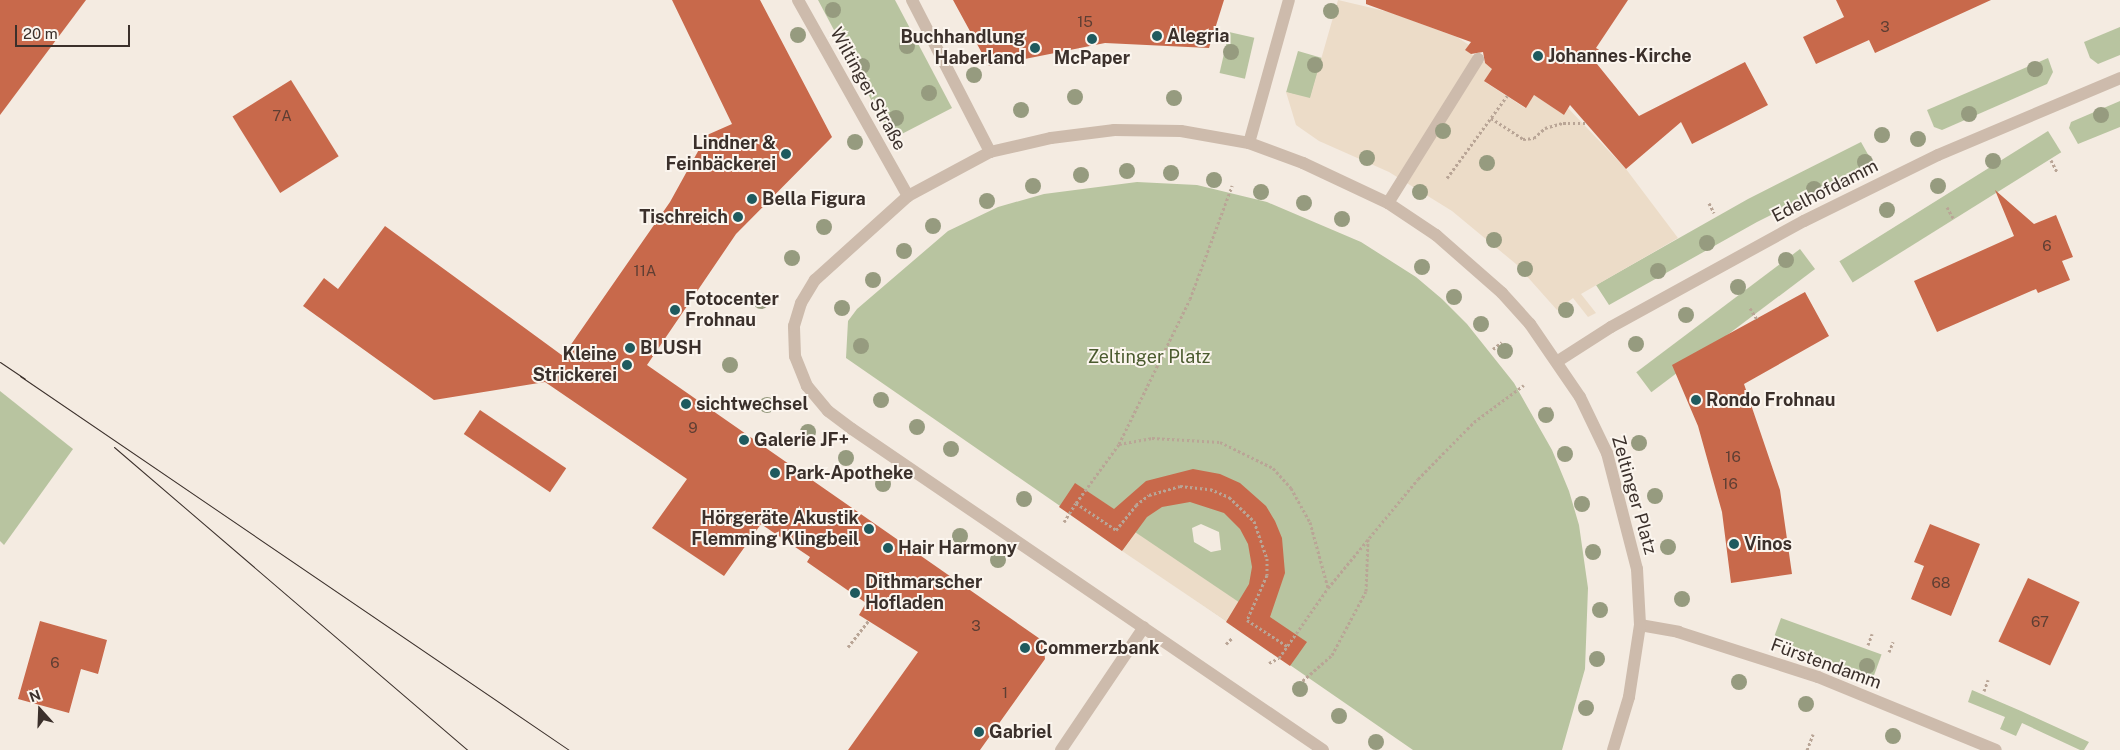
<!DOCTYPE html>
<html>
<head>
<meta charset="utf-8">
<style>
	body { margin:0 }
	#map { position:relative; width:2120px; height:750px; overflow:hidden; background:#f4ebe1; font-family:"Public Sans",sans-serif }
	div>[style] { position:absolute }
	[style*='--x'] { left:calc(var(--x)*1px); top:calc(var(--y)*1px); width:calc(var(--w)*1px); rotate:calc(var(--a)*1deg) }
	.green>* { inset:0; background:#b8c4a0; transform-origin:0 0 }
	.plaza>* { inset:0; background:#ecdcc8; transform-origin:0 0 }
	.building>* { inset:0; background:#c8694b; transform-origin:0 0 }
	.path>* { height:3px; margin-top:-1.5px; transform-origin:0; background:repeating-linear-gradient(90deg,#b9a596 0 2.5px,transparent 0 5px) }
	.minor>* { height:12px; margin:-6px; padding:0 6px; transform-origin:6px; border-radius:6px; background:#cdbbac }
	.tram>* { height:1px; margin:-0.5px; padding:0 0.5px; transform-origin:0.5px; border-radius:0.5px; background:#3b302b }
	.trees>* { width:16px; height:16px; margin:-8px; border-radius:50%; background:#969b7f }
	.dots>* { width:14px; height:14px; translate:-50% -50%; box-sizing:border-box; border:2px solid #fbf5ee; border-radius:50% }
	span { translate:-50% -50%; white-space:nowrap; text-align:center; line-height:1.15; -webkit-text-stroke:4px #fbf5ee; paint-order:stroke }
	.number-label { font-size:15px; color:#5e3e33 }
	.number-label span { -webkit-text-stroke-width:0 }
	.poi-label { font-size:18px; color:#3b302b; font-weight:700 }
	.left { translate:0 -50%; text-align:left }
	.right { translate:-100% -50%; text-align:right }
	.street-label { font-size:18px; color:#3b302b }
	.park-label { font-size:18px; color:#4a5a2e }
	.north { position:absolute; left:15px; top:685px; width:50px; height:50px; -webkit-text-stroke:4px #fbf5ee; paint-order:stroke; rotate:340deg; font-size:14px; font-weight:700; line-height:20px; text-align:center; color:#3b302b }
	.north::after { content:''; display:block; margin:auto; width:18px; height:22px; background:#3b302b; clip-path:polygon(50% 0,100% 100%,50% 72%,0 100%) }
	.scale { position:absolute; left:15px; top:25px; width:115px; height:22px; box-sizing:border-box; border:2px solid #3b302b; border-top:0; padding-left:6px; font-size:15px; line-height:18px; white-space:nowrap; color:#3b302b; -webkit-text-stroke:4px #fbf5ee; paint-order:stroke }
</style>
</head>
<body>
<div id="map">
	<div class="green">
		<i style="clip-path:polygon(818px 0,895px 0,952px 108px,892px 139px)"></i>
		<i style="clip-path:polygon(2120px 27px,2120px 55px,2098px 64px,2090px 58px,2084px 42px)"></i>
		<i style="left:1229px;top:32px;width:26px;height:42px;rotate:13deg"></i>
		<i style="left:1298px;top:51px;width:25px;height:43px;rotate:16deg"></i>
		<i style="clip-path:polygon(2048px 58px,2053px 72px,2047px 84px,1942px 130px,1934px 127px,1927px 110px)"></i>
		<i style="clip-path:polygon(2120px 101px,2120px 127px,2078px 144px,2069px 128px,2071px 122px)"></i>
		<i style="left:2048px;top:131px;width:25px;height:246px;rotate:58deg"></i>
		<i style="clip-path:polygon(1861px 142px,1870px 158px,1868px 166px,1757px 222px,1609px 305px,1596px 285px,1748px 199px)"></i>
		<i style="clip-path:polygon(evenodd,1137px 182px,1197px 185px,1267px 202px,1361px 242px,1416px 277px,1442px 299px,1467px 324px,1514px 383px,1552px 450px,1569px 491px,1579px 525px,1588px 588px,1585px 669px,1562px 750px,1413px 750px,846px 358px,848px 321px,857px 309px,948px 231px,998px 207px,1044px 194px,1137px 182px,1201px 524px,1219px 532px,1221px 550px,1211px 552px,1194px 542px,1192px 528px,1201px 524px)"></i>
		<i style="left:1800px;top:249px;width:25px;height:205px;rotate:53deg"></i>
		<i style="clip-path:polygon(0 391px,73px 449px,4px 545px,0 541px)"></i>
		<i style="left:1781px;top:618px;width:107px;height:24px;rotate:20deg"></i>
		<i style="clip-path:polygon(1972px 690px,2021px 711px,2089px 742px,2084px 750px,2080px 750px,2022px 723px,2016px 736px,2000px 729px,2005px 717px,1968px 702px)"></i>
	</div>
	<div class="plaza">
		<i style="clip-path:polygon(1338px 0,1389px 12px,1457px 37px,1469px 45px,1465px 50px,1493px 68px,1485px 82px,1525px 108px,1534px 95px,1564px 115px,1568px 108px,1626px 169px,1678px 238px,1581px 294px,1596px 313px,1588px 317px,1573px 298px,1557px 310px,1516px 264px,1452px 211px,1389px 172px,1319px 141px,1296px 125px,1286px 92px,1310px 98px)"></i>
		<i style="left:1135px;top:532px;width:126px;height:23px;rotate:34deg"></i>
	</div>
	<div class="building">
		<i style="clip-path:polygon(0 0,86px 0,0 115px)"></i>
		<i style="clip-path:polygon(672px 0,760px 0,832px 137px,736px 234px,647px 365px,1043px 641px,1045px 659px,980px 750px,848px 750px,918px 652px,859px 615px,866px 603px,807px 562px,810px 557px,761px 524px,724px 576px,652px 528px,687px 479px,545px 382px,434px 400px,303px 306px,324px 278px,338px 289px,385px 226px,563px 356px,670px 202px,707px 135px,732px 124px)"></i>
		<i style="clip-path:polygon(953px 0,1224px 0,1209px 48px,1105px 43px,989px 66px)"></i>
		<i style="clip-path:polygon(1366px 0,1628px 0,1596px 48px,1604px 53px,1597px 64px,1639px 116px,1745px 62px,1768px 105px,1692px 144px,1681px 122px,1626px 169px,1570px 105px,1564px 115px,1534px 95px,1526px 108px,1484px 81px,1492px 69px,1485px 63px,1483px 52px,1471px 54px,1465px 50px,1471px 42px,1366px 4px)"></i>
		<i style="clip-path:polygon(1836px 0,1991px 0,1875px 53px,1869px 40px,1816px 64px,1803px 37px,1844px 17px)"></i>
		<i style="left:291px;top:80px;width:90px;height:69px;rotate:58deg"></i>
		<i style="clip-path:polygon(1995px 190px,2034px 224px,2056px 215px,2073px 257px,2062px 261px,2070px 280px,2038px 293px,2036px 289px,1937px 332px,1914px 281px,2014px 236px)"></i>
		<i style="clip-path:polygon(1805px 292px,1829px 336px,1744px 384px,1780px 490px,1792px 574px,1731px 583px,1722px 512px,1698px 426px,1672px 365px)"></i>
		<i style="left:480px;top:410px;width:104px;height:29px;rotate:34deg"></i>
		<i style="clip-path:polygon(1193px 469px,1220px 474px,1240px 483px,1266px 506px,1275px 521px,1282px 538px,1285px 573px,1270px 617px,1307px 642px,1290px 666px,1226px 622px,1249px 584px,1252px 567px,1248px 544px,1240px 529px,1224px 513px,1190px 502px,1162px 507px,1147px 517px,1122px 551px,1059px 507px,1075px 483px,1114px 509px,1146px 481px)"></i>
		<i style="clip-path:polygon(1930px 524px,1980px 544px,1951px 616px,1911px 599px,1924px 566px,1914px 562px)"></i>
		<i style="left:2028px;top:578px;width:57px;height:70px;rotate:25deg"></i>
		<i style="clip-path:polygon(40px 621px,107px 640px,98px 674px,81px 669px,69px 713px,18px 699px)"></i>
	</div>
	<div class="path">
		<i style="--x:1491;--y:118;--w:38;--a:33"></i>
		<i style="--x:1523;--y:139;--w:11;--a:-5"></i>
		<i style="--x:1534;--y:138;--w:15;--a:-42"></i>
		<i style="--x:1545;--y:128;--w:19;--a:-16"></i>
		<i style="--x:1563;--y:123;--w:23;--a:0"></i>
		<i style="--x:2051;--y:160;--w:13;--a:63"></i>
		<i style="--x:1447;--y:178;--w:102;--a:-53.8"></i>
		<i style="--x:1709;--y:203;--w:11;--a:63"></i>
		<i style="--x:1947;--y:207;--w:13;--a:61"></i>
		<i style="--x:1750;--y:308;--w:13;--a:58"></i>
		<i style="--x:1493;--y:349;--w:11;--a:-38"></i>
		<i style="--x:1541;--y:414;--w:12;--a:-31"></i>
		<i style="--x:1119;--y:444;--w:34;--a:-10"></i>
		<i style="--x:1152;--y:438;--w:68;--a:3.4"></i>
		<i style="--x:1220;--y:442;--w:59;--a:26.1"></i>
		<i style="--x:1273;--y:468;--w:27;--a:48"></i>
		<i style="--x:1291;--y:488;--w:39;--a:61"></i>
		<i style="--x:1310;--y:522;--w:68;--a:74.7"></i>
		<i style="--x:1076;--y:503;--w:73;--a:-53.9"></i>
		<i style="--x:1119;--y:444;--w:161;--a:-63.9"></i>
		<i style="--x:1190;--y:299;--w:121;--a:-69.6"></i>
		<i style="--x:1064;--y:522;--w:22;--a:-58"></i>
		<i style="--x:1076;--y:503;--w:48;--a:34"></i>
		<i style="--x:1116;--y:530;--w:32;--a:-51"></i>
		<i style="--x:1136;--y:505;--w:16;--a:-38"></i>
		<i style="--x:1149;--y:495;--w:32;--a:-16"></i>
		<i style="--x:1180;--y:486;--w:30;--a:6"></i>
		<i style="--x:1210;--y:489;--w:21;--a:23"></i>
		<i style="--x:1229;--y:497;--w:35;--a:44"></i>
		<i style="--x:1254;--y:521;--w:39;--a:71"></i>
		<i style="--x:1267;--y:558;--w:17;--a:90"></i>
		<i style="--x:1267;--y:575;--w:49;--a:114"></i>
		<i style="--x:1247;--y:620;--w:48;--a:33"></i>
		<i style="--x:1226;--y:644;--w:8;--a:-45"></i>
		<i style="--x:1868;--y:645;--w:12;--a:-70"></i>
		<i style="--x:848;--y:647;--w:33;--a:-52"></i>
		<i style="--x:1889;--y:652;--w:11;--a:-68"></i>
		<i style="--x:1269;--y:663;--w:11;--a:-27"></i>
		<i style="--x:1279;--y:658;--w:85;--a:-55"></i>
		<i style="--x:1328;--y:588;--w:141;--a:-50.5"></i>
		<i style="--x:1418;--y:479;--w:80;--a:-45.5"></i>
		<i style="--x:1474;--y:422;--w:62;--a:-36.5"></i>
		<i style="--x:1299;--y:684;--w:44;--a:-41.3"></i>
		<i style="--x:1332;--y:655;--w:72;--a:-62"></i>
		<i style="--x:1366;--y:591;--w:52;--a:-87.8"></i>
		<i style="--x:1984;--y:691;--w:12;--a:-70"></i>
		<i style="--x:1807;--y:750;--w:17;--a:-69"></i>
	</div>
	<div class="minor">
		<i style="--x:798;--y:0;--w:225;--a:60.7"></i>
		<i style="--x:912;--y:0;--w:171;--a:62.8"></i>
		<i style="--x:1249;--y:143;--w:148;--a:-74.4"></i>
		<i style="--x:1388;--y:203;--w:170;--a:-58"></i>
		<i style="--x:1558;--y:361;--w:63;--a:-32.7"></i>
		<i style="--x:1611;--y:327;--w:220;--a:-28.8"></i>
		<i style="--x:1804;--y:221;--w:149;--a:-26.2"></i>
		<i style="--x:1938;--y:155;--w:198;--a:-22.9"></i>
		<i style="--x:1640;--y:625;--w:39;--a:10"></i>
		<i style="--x:1678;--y:632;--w:147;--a:17.8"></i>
		<i style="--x:1818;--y:677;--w:192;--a:22.3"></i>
		<i style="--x:1061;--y:750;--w:148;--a:-56"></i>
		<i style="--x:1323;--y:750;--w:570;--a:-145.72"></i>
		<i style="--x:852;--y:429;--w:30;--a:-143"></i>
		<i style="--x:828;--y:411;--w:33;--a:-130"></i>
		<i style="--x:807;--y:386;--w:32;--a:-112"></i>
		<i style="--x:795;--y:356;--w:30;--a:-92"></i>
		<i style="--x:794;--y:326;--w:24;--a:-73"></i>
		<i style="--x:801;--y:303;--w:27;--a:-59"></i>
		<i style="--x:815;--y:280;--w:125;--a:-42.1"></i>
		<i style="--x:908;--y:196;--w:93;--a:-28.2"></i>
		<i style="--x:990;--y:152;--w:63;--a:-12.9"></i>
		<i style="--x:1051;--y:138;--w:64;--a:-7.2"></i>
		<i style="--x:1114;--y:130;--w:67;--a:0.9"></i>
		<i style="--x:1181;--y:131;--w:69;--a:10"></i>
		<i style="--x:1249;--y:143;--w:58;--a:20.3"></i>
		<i style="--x:1303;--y:163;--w:94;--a:25.2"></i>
		<i style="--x:1388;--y:203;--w:58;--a:33.7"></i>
		<i style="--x:1436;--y:235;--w:88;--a:41.3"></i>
		<i style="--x:1502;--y:293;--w:42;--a:47.9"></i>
		<i style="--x:1530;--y:324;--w:88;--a:55.6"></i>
		<i style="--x:1580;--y:397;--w:62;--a:64.3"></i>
		<i style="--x:1607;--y:453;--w:120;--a:75.5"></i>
		<i style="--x:1637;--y:569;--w:56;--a:86.9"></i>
		<i style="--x:1640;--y:625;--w:73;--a:98.7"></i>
		<i style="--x:1629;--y:697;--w:55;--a:106.8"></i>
	</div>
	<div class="tram">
		<i style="--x:0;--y:362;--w:30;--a:34"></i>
		<i style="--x:20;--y:376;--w:664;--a:34.26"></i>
		<i style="--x:114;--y:447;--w:466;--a:40.6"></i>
	</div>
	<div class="trees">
		<i style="left:833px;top:10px"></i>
		<i style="left:1331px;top:11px"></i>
		<i style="left:798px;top:35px"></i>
		<i style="left:907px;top:46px"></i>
		<i style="left:1231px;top:52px"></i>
		<i style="left:1315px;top:65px"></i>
		<i style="left:862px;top:66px"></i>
		<i style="left:2035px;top:69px"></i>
		<i style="left:974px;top:75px"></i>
		<i style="left:929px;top:93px"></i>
		<i style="left:1075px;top:97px"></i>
		<i style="left:1174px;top:98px"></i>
		<i style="left:1021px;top:110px"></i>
		<i style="left:1969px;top:114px"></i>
		<i style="left:2101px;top:115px"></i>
		<i style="left:896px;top:118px"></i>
		<i style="left:1443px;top:131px"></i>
		<i style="left:1882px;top:135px"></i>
		<i style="left:1918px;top:139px"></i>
		<i style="left:855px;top:142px"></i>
		<i style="left:1367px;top:158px"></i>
		<i style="left:1993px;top:161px"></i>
		<i style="left:1865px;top:162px"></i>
		<i style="left:1487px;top:163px"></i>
		<i style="left:1127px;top:171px"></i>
		<i style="left:1171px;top:173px"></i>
		<i style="left:1081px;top:175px"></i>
		<i style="left:1214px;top:180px"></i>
		<i style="left:1033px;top:186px"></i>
		<i style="left:1938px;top:186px"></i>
		<i style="left:1814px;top:189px"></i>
		<i style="left:1261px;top:192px"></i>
		<i style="left:1420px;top:192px"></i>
		<i style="left:987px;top:201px"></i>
		<i style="left:1304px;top:203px"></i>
		<i style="left:1887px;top:210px"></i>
		<i style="left:1342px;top:219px"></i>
		<i style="left:933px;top:226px"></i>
		<i style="left:824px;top:227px"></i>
		<i style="left:1494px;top:240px"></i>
		<i style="left:1707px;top:243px"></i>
		<i style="left:904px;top:251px"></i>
		<i style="left:792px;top:258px"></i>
		<i style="left:1786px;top:260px"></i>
		<i style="left:1422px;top:267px"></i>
		<i style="left:1525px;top:269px"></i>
		<i style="left:1658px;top:271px"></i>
		<i style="left:873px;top:280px"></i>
		<i style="left:1738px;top:287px"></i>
		<i style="left:1454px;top:297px"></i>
		<i style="left:761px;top:301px"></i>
		<i style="left:842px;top:308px"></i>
		<i style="left:1566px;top:310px"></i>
		<i style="left:1686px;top:315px"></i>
		<i style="left:1481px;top:324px"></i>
		<i style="left:1636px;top:344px"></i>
		<i style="left:861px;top:346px"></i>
		<i style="left:1505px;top:351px"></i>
		<i style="left:730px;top:365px"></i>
		<i style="left:881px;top:400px"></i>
		<i style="left:767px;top:405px"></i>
		<i style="left:1546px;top:415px"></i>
		<i style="left:917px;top:427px"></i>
		<i style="left:808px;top:432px"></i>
		<i style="left:1639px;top:443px"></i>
		<i style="left:951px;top:449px"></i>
		<i style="left:1565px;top:454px"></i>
		<i style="left:846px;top:458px"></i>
		<i style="left:883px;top:484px"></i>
		<i style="left:1655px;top:496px"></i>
		<i style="left:1024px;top:499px"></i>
		<i style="left:1582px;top:504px"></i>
		<i style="left:960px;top:536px"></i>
		<i style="left:1668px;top:547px"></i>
		<i style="left:1593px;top:552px"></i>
		<i style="left:998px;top:560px"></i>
		<i style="left:1682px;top:599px"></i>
		<i style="left:1600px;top:610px"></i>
		<i style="left:1597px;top:659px"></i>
		<i style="left:1867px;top:666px"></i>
		<i style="left:1739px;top:682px"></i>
		<i style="left:1300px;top:689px"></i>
		<i style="left:1806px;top:704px"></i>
		<i style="left:1586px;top:708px"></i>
		<i style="left:1339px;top:716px"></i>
		<i style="left:1893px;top:736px"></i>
		<i style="left:1376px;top:742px"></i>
	</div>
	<div class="dots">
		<i style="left:1157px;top:36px;background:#1f5a5e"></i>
		<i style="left:1092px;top:39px;background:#1f5a5e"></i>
		<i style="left:1035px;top:48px;background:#1f5a5e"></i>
		<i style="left:1538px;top:56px;background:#1f5a5e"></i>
		<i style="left:786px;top:154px;background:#1f5a5e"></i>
		<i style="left:752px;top:199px;background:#1f5a5e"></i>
		<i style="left:738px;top:217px;background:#1f5a5e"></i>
		<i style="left:675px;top:310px;background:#1f5a5e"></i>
		<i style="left:630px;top:348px;background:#1f5a5e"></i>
		<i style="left:627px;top:365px;background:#1f5a5e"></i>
		<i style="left:1696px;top:400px;background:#1f5a5e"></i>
		<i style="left:686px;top:404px;background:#1f5a5e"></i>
		<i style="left:744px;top:440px;background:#1f5a5e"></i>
		<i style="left:775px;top:473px;background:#1f5a5e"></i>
		<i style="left:869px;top:529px;background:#1f5a5e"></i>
		<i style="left:1734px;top:544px;background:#1f5a5e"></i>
		<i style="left:888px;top:548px;background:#1f5a5e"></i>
		<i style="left:855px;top:593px;background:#1f5a5e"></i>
		<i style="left:1025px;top:648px;background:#1f5a5e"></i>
		<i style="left:979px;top:732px;background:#1f5a5e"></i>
	</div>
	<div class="number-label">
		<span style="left:1085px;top:22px">15</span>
		<span style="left:1885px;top:27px">3</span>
		<span style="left:282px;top:116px">7A</span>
		<span style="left:2047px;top:246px">6</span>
		<span style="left:645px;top:271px">11A</span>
		<span style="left:693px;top:428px">9</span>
		<span style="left:1733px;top:457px">16</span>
		<span style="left:1730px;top:484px">16</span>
		<span style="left:1941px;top:583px">68</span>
		<span style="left:2040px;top:622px">67</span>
		<span style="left:976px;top:626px">3</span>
		<span style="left:55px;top:663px">6</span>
		<span style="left:1005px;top:693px">1</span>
	</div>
	<div class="poi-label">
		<span class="left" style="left:1167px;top:36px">Alegria</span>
		<span class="right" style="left:1025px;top:48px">Buchhandlung<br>Haberland</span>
		<span class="left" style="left:1548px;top:56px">Johannes-Kirche</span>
		<span style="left:1092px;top:58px">McPaper</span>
		<span class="right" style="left:776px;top:154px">Lindner &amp;<br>Feinbäckerei</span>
		<span class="left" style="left:762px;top:199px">Bella Figura</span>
		<span class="right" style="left:728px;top:217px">Tischreich</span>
		<span class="left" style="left:685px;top:310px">Fotocenter<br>Frohnau</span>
		<span class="left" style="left:640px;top:348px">BLUSH</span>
		<span class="right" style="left:617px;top:365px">Kleine<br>Strickerei</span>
		<span class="left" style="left:1706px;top:400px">Rondo Frohnau</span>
		<span class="left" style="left:696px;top:404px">sichtwechsel</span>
		<span class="left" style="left:754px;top:440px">Galerie JF+</span>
		<span class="left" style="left:785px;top:473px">Park-Apotheke</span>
		<span class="right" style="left:859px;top:529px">Hörgeräte Akustik<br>Flemming Klingbeil</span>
		<span class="left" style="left:1744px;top:544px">Vinos</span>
		<span class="left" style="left:898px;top:548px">Hair Harmony</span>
		<span class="left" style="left:865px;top:593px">Dithmarscher<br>Hofladen</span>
		<span class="left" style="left:1035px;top:648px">Commerzbank</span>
		<span class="left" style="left:989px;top:732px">Gabriel</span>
	</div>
	<div class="street-label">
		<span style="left:868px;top:89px;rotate:61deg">Wiltinger Straße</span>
		<span style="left:1825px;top:191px;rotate:-27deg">Edelhofdamm</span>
		<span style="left:1634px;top:495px;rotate:74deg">Zeltinger Platz</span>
		<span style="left:1826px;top:664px;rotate:20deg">Fürstendamm</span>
	</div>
	<div class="park-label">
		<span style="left:1149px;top:357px">Zeltinger Platz</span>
	</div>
	<div class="north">N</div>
	<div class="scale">20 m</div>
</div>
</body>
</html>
